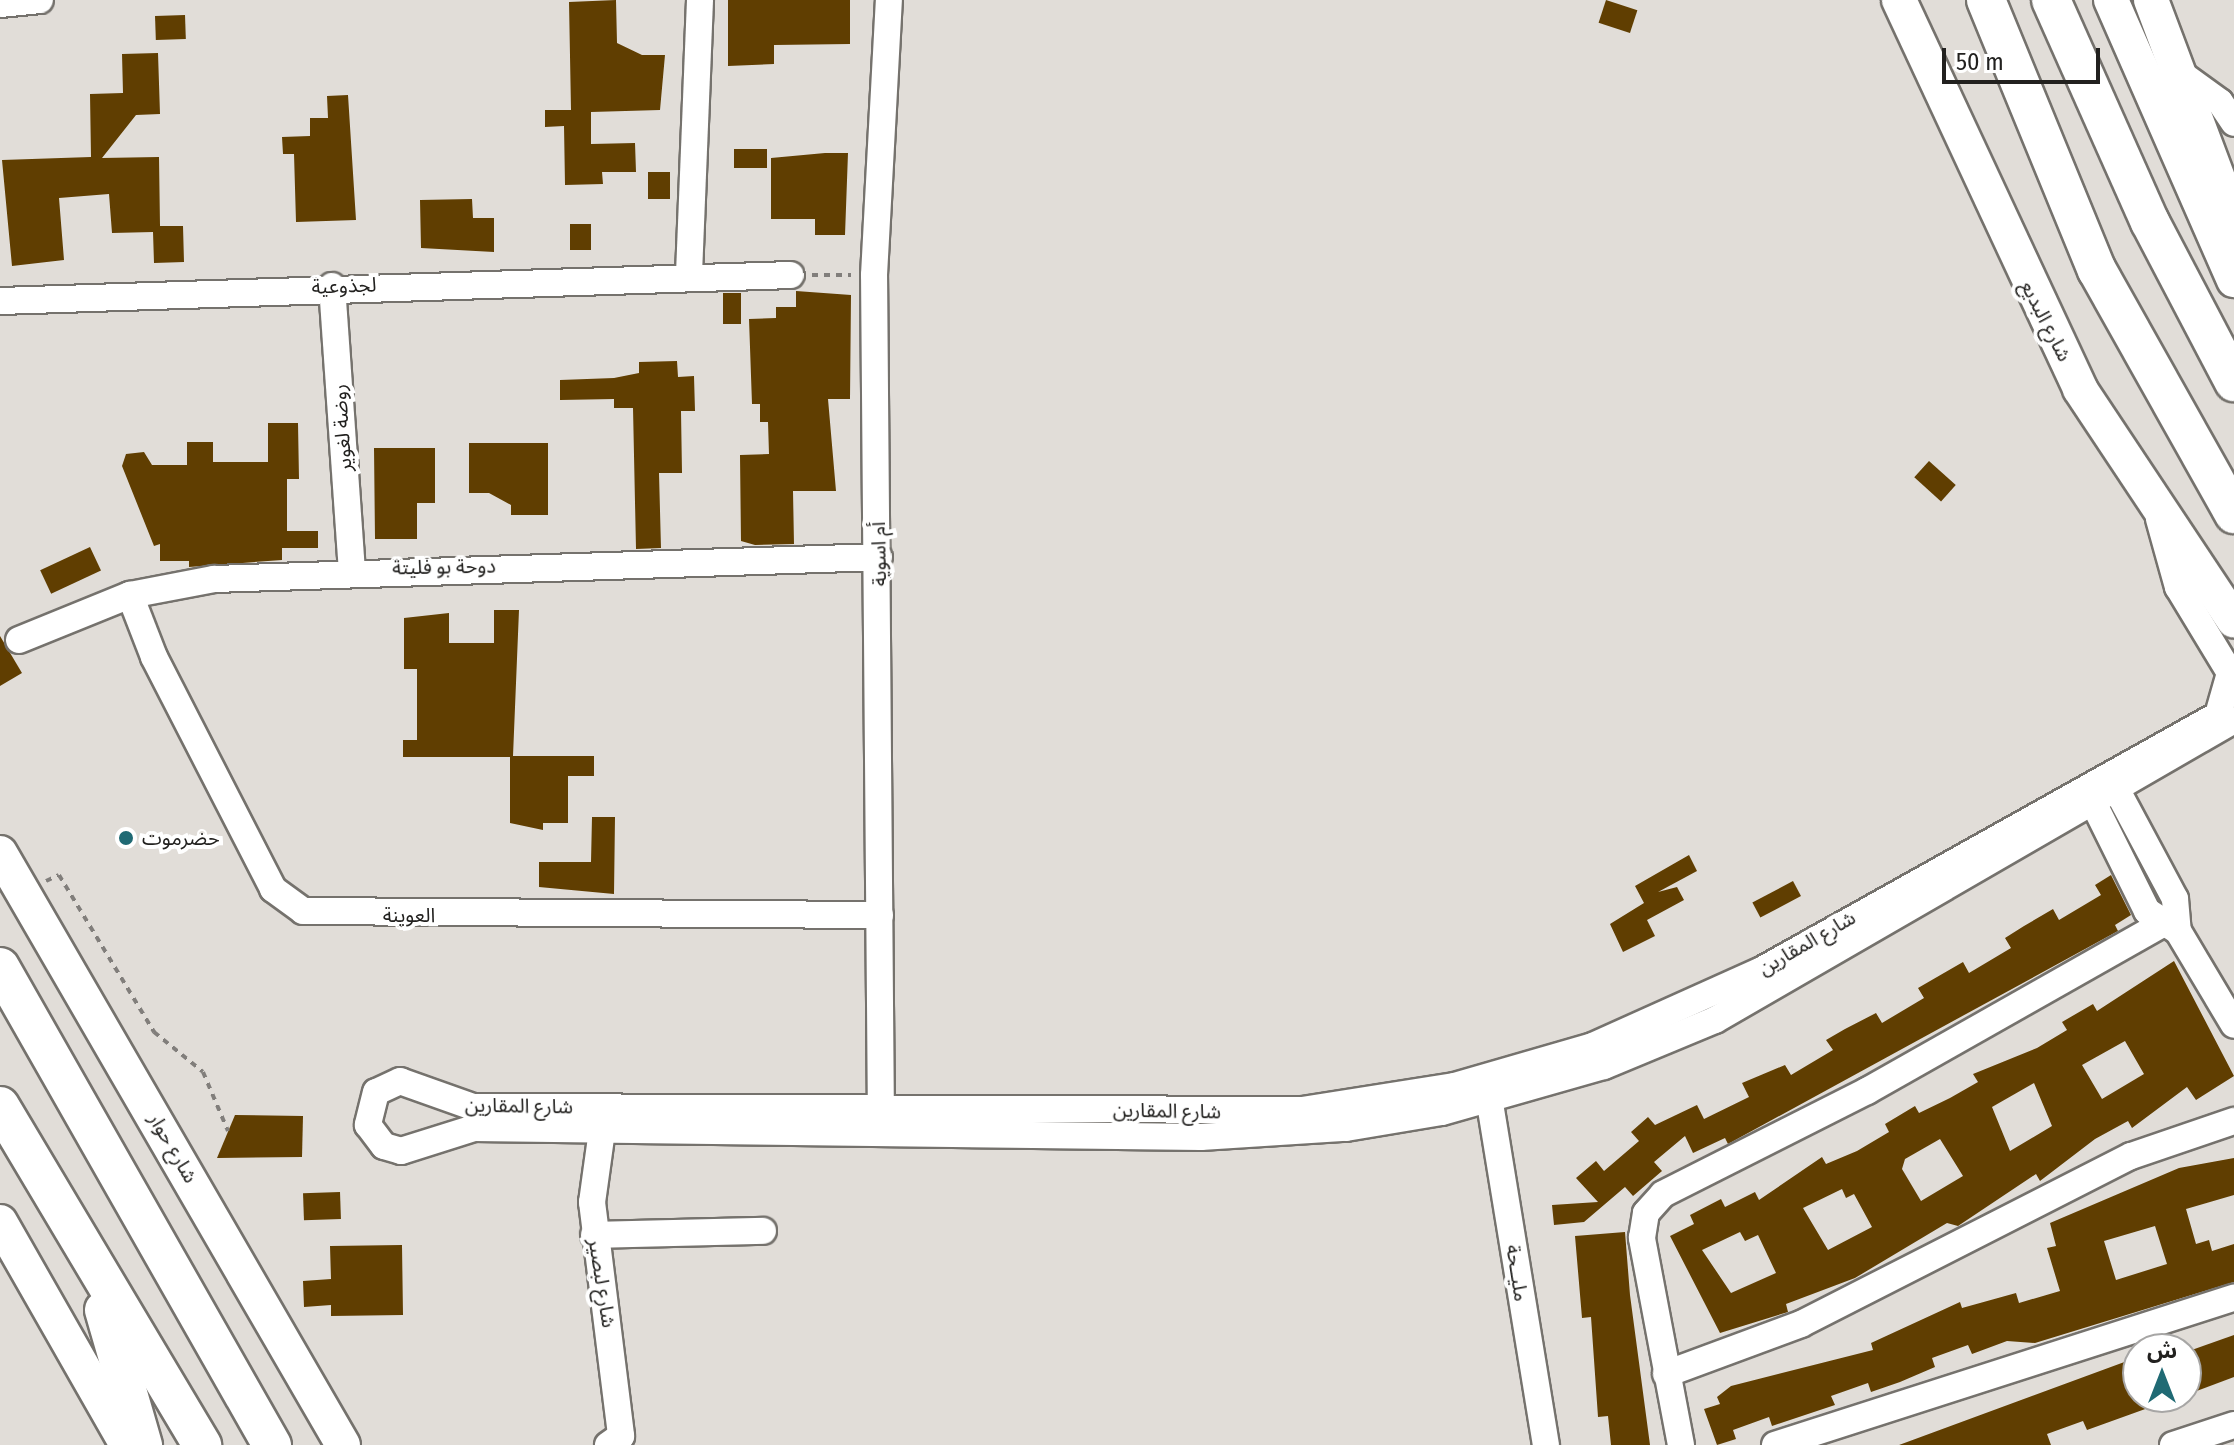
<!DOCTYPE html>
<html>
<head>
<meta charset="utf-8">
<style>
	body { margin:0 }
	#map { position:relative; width:2234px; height:1445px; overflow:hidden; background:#e1ddd8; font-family:"Fira Sans Condensed","Noto Sans Arabic",sans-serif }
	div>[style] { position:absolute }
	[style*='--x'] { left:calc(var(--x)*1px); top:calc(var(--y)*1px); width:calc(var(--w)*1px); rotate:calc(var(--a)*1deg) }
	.building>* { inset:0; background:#603e01; transform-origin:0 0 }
	.path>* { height:4px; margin-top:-2px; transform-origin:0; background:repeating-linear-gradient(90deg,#817e7b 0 6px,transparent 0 12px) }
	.roads { filter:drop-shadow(2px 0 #75726d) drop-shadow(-2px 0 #75726d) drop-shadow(0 2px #75726d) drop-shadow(0 -2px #75726d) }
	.minor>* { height:26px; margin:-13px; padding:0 13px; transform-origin:13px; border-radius:13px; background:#fff }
	.major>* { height:34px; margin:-17px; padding:0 17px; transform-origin:17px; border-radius:17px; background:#fff }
	.highway>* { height:38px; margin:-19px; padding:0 19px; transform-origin:19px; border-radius:19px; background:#fff }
	.dots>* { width:22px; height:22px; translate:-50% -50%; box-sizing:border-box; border:4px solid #fff; border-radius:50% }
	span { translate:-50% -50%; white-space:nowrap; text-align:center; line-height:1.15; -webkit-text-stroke:8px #fff; paint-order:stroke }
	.street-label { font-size:20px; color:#22211f }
	.poi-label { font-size:20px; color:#22211f }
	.left { translate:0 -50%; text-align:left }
	.north { position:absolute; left:2122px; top:1333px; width:80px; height:80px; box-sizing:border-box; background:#fff; border:2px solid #a7a6a5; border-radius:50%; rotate:0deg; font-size:22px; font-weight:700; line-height:32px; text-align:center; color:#22211f }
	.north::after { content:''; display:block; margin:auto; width:28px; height:36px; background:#206a74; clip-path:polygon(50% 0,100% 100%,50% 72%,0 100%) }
	.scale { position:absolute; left:1942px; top:48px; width:158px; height:36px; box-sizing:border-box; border:4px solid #22211f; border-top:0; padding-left:10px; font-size:24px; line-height:28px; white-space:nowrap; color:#22211f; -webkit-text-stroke:6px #fff; paint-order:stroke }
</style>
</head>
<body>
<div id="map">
	<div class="building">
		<i style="clip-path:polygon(616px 0,617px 43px,642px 55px,665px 55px,660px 110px,591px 112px,591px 144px,635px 143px,636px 172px,602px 172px,603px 184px,565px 185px,564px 126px,545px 127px,545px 110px,571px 110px,569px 2px)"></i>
		<i style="clip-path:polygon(728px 0,850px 0,850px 44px,774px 45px,774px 64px,728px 66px)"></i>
		<i style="left:1606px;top:0;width:33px;height:24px;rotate:18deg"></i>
		<i style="left:185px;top:15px;width:24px;height:30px;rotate:88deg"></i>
		<i style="clip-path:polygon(158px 53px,160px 114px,136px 115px,102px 158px,159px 157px,160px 226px,183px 226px,184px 262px,154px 263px,153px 232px,112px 233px,109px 194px,59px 198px,64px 260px,12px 266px,2px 160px,91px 157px,90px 94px,123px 93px,122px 54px)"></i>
		<i style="clip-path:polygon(348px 95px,356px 220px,296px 222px,294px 154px,283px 154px,282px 137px,310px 136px,310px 118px,328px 118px,327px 96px)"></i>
		<i style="left:734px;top:149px;width:33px;height:19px"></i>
		<i style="clip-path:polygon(825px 153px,848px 153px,845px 235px,815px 235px,815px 219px,771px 219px,771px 158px)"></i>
		<i style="left:670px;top:172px;width:27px;height:22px;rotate:90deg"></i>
		<i style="clip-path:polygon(472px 199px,473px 218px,494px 218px,494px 252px,421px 248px,420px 200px)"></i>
		<i style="left:570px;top:224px;width:21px;height:26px"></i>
		<i style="clip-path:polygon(796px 291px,851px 295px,850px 399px,828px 399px,836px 491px,793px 491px,794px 544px,755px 545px,741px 541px,740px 455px,769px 454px,768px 422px,760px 422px,760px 404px,752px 404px,749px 319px,776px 318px,776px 307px,796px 307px)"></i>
		<i style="left:723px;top:293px;width:18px;height:31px"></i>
		<i style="clip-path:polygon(677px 361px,678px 377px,694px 376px,695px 411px,681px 411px,682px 473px,659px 473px,661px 548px,636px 549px,633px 408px,614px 408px,614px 399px,560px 400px,560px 380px,614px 378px,639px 373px,639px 362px)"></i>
		<i style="clip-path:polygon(268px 423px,298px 423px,299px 479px,287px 479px,287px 531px,318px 531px,318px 548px,282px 548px,282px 560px,189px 567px,189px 561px,160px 561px,160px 544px,154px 546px,122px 466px,126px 454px,144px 452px,152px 465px,187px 465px,187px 442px,213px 442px,213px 462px,268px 462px)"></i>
		<i style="clip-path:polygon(469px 443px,548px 443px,548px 515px,511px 515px,511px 505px,489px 493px,469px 493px)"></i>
		<i style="clip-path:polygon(374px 448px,435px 448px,435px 503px,417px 503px,417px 539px,375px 539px)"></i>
		<i style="left:1929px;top:461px;width:36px;height:22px;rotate:42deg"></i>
		<i style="left:90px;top:547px;width:26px;height:55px;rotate:65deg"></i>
		<i style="clip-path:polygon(494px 610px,519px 610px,513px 756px,594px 756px,594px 776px,568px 776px,568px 823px,543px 823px,543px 830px,510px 823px,510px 757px,403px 757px,403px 740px,417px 740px,417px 669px,404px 669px,404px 618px,449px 613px,449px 643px,494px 643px)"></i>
		<i style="clip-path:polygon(0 636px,22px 673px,0 686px)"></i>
		<i style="clip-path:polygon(592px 817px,615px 817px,614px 894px,539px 887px,539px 862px,591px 862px)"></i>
		<i style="clip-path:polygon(1689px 855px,1697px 871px,1658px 892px,1677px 887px,1684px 900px,1647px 920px,1655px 936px,1623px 952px,1610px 924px,1644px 903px,1635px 886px)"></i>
		<i style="clip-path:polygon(2111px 875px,2131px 915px,2115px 925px,2118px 931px,1728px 1144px,1725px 1138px,1693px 1153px,1685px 1136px,1654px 1162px,1662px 1171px,1633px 1196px,1625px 1187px,1584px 1222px,1554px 1225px,1552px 1205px,1598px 1202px,1576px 1178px,1596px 1161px,1604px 1171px,1639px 1141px,1631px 1132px,1648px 1117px,1655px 1125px,1697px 1105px,1704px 1119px,1749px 1097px,1742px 1083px,1785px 1065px,1791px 1075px,1833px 1050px,1826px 1040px,1845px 1029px,1876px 1013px,1882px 1023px,1924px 998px,1918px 988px,1937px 977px,1963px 962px,1969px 973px,2011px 948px,2005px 938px,2024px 926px,2053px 909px,2059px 920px,2101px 895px,2095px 885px)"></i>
		<i style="left:1793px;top:881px;width:17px;height:46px;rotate:62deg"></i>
		<i style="clip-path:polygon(evenodd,2174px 961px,2234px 1076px,2196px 1100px,2187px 1087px,2132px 1128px,2128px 1121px,2095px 1139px,2040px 1181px,2036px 1174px,1958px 1226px,1947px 1223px,1855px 1278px,1786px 1304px,1788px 1312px,1720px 1333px,1670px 1236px,1694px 1224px,1690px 1215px,1721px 1199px,1725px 1207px,1755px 1192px,1759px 1200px,1822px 1157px,1826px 1164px,1857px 1151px,1889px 1132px,1885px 1124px,1915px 1106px,1919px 1113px,1950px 1098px,1978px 1082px,1973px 1074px,2037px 1048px,2067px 1030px,2062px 1022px,2093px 1004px,2097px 1011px,2174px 961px,2125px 1041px,2144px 1074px,2102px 1099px,2082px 1065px,2125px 1041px,2174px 961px,2034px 1083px,2052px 1126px,2010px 1151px,1992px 1107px,2034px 1083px,2174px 961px,1940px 1139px,1963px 1176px,1921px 1201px,1902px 1169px,1905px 1159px,1940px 1139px,2174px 961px,1842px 1189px,1846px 1198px,1854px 1194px,1872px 1227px,1828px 1250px,1803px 1208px,1842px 1189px,2174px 961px,1740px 1232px,1745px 1241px,1758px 1235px,1776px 1273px,1731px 1293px,1702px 1250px,1740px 1232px)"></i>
		<i style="clip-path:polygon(235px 1115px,303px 1116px,302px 1157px,217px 1158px)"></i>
		<i style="clip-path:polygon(evenodd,2234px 1158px,2234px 1195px,2186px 1209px,2196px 1244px,2209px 1240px,2212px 1251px,2234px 1244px,2234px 1282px,2035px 1343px,2007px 1341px,1972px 1354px,1968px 1345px,1932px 1358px,1935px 1367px,1900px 1382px,1871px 1392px,1868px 1383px,1831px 1396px,1835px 1405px,1772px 1426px,1769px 1417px,1733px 1430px,1736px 1439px,1717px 1445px,1704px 1409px,1720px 1404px,1717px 1397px,1731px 1386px,1873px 1350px,1871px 1343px,1960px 1302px,1962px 1308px,2016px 1293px,2019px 1303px,2060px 1291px,2047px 1248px,2056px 1246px,2050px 1223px,2179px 1168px,2234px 1158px,2155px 1226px,2167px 1264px,2116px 1280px,2104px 1241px,2155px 1226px)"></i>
		<i style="left:340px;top:1192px;width:27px;height:37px;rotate:88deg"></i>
		<i style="clip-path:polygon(1625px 1232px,1630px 1295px,1650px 1445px,1611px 1445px,1608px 1416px,1598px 1417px,1591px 1317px,1582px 1318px,1575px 1236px)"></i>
		<i style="clip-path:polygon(402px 1245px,403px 1315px,331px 1316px,331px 1305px,304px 1307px,303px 1281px,331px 1279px,330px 1246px)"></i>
		<i style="clip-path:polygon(2234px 1335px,2234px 1377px,2186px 1395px,2186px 1352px)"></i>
		<i style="clip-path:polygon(2138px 1357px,2138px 1397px,2173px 1399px,2087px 1430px,2083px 1421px,2047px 1434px,2051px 1445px,1899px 1445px)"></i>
	</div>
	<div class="path">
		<i style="--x:812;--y:275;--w:39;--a:0"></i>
		<i style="--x:46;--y:881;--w:14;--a:-25"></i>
		<i style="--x:59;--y:875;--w:184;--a:58.8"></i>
		<i style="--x:154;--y:1032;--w:63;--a:39.2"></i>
		<i style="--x:203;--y:1072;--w:64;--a:67"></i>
	</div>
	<div class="roads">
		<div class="minor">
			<i style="--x:0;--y:4;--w:40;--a:-5.7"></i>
			<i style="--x:2180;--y:73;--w:49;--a:35.9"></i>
			<i style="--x:2220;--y:102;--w:25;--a:56"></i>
			<i style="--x:689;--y:274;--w:274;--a:-87.7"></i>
			<i style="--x:332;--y:286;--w:284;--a:86"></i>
			<i style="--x:0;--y:301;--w:791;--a:-1.88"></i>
			<i style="--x:2159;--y:519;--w:71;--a:74.4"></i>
			<i style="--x:2178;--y:587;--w:100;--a:58.8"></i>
			<i style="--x:2230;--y:673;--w:44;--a:105.9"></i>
			<i style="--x:2218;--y:715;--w:522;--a:150.79"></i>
			<i style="--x:1762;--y:970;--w:185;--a:155.8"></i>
			<i style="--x:1593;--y:1046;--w:145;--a:163.9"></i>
			<i style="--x:1454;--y:1086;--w:154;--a:171"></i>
			<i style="--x:1302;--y:1110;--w:829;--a:-179.79"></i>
			<i style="--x:473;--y:1107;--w:77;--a:-160.4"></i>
			<i style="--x:400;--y:1081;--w:26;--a:155"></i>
			<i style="--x:376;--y:1092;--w:34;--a:104"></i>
			<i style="--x:368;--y:1125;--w:26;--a:53"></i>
			<i style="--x:384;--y:1146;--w:18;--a:16"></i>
			<i style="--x:401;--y:1151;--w:77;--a:-17.5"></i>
			<i style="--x:474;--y:1128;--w:727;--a:0.71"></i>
			<i style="--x:1201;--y:1137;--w:145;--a:-3.6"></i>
			<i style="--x:1346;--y:1128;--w:97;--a:-9.5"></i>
			<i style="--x:1442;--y:1112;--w:168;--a:-15.9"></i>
			<i style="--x:1604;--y:1066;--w:120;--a:-22.5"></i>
			<i style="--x:1715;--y:1020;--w:599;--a:-30.03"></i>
			<i style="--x:130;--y:595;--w:66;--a:68.8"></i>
			<i style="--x:154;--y:657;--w:261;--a:62.8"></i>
			<i style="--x:273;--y:889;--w:37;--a:36"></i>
			<i style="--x:303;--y:911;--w:577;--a:0.4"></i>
			<i style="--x:19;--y:640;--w:120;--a:-22.1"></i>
			<i style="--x:130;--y:595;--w:86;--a:-10.8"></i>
			<i style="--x:214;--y:579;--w:665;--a:-1.89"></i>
			<i style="--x:2111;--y:779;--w:136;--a:61.9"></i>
			<i style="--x:2175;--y:899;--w:32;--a:85"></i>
			<i style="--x:2178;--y:931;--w:109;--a:59.2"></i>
			<i style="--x:2088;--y:792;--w:133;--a:63.6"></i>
			<i style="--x:2147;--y:911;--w:35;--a:33"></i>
			<i style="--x:1487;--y:1085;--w:365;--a:80.7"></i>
			<i style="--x:604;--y:1116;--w:87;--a:97.9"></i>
			<i style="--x:592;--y:1202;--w:236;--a:82.9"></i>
			<i style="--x:621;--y:1436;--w:16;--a:145"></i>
			<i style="--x:881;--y:1124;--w:849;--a:-90.47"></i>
			<i style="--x:874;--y:275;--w:275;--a:-86.9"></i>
			<i style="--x:594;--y:1235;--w:169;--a:-1.4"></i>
			<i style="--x:1666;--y:1374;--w:144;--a:-20.3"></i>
			<i style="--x:1801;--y:1324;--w:370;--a:-27"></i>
			<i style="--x:2131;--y:1156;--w:109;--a:-18.8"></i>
			<i style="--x:1681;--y:1445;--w:211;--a:-100.7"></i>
			<i style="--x:1642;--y:1238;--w:25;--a:-81"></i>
			<i style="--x:1646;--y:1213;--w:25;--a:-48"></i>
			<i style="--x:1663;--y:1194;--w:229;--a:-26.8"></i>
			<i style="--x:1867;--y:1091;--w:338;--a:-29.5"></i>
			<i style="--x:1775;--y:1445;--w:482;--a:-17.8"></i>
			<i style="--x:2173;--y:1445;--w:64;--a:-18.2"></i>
		</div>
		<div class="major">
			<i style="--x:1899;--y:0;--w:429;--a:65"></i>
			<i style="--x:2080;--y:389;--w:278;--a:56.4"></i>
			<i style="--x:2111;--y:0;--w:306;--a:66.3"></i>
			<i style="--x:2151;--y:0;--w:236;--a:69.4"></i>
			<i style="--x:0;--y:853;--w:684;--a:59.91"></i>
			<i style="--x:0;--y:1222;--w:257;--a:60.3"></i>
		</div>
		<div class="highway">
			<i style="--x:1986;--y:0;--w:292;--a:67.7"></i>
			<i style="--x:2097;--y:270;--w:280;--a:60.7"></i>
			<i style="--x:2051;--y:0;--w:243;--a:66"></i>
			<i style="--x:2150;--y:222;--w:181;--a:62.3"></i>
			<i style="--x:0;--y:967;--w:550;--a:60.36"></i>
			<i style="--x:0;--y:1106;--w:395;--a:59.2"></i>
			<i style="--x:104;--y:1310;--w:141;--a:73.9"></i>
		</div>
	</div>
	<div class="dots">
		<i style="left:126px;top:838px;background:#206a74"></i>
	</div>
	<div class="street-label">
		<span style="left:344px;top:286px;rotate:-2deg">لجذوعية</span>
		<span style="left:2046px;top:321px;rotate:63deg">شارع البديع</span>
		<span style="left:342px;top:428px;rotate:-94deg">روضة لغوير</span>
		<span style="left:879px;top:554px;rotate:-91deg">أم اسوية</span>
		<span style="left:444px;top:567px;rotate:-1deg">دوحة بو فليتة</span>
		<span style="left:409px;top:915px">العوينة</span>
		<span style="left:1807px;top:943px;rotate:-30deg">شارع المقارين</span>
		<span style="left:519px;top:1106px;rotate:1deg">شارع المقارين</span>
		<span style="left:1167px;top:1111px;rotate:1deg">شارع المقارين</span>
		<span style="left:173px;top:1148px;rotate:60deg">شارع حوار</span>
		<span style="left:1517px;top:1273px;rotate:81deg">مليــحة</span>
		<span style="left:602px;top:1283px;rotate:81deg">شارع لبصير</span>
	</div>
	<div class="poi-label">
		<span class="left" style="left:142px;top:838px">حضرموت</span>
	</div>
	<div class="north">ش</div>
	<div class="scale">50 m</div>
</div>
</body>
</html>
